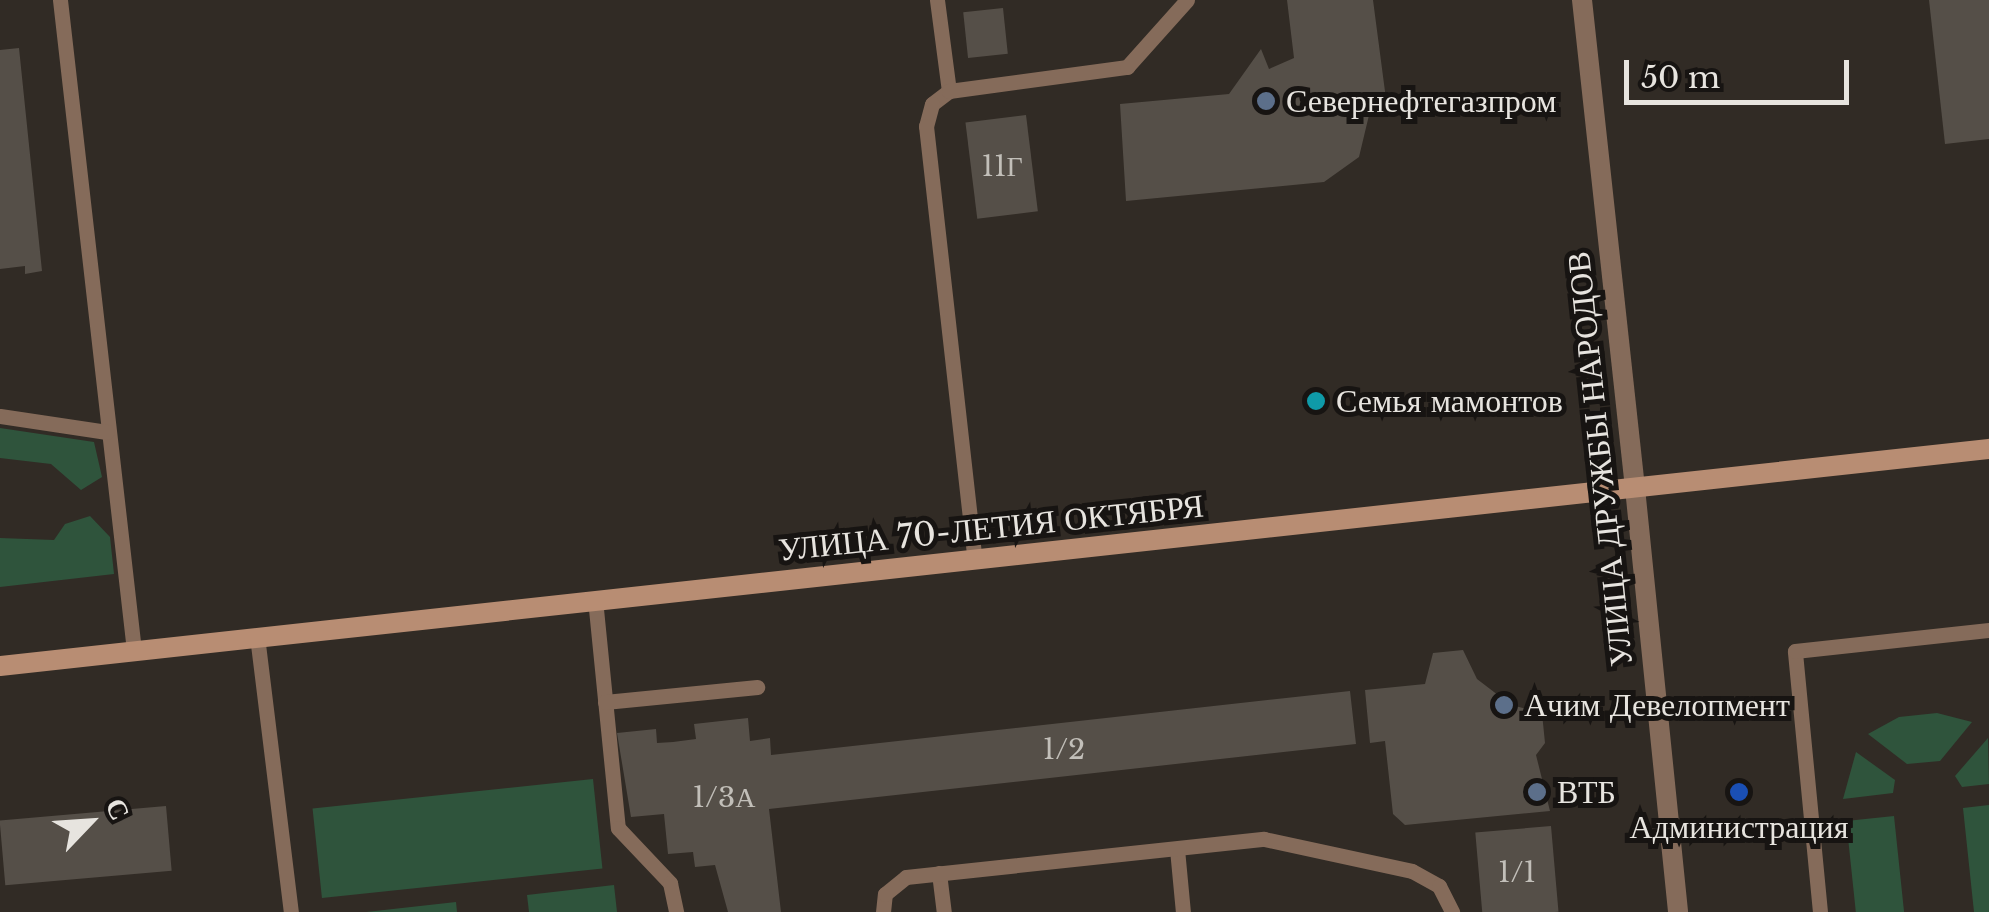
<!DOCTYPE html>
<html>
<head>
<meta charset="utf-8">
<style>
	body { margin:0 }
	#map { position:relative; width:1989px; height:912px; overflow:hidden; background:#312b25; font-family:"Libre Baskerville",serif }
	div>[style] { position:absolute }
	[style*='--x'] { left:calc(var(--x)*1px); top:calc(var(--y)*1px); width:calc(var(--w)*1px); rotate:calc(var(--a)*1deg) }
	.green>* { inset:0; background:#2f543c; transform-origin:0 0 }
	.building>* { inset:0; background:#554f48; transform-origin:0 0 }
	.service>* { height:15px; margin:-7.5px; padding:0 7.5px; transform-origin:7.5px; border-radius:7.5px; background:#856b5a }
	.minor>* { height:20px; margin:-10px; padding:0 10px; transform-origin:10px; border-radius:10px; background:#856b5a }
	.tertiary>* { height:20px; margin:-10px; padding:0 10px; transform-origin:10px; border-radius:10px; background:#856b5a }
	.secondary>* { height:20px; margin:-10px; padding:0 10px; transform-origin:10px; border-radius:10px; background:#b88d73 }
	.dots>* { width:28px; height:28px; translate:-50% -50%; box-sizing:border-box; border:5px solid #171412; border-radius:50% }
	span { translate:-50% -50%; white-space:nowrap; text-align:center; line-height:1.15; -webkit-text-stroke:10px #171412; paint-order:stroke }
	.number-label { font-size:28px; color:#c2bfb9 }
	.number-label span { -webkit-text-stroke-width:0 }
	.poi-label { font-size:32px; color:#e7e4df }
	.left { translate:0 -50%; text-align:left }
	.street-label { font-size:32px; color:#e7e4df }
	.north { position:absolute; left:40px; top:772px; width:100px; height:100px; -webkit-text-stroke:8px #171412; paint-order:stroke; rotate:65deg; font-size:28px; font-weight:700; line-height:40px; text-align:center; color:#e7e4df }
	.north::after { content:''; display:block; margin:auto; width:35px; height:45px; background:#e7e4df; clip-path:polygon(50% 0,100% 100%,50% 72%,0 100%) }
	.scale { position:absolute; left:1624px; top:60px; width:225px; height:45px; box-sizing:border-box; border:5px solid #e7e4df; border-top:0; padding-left:12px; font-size:30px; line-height:35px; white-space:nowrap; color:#e7e4df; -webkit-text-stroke:8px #171412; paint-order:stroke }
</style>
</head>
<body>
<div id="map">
	<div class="green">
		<i style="clip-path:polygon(0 428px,94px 442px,102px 477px,81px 490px,51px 464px,0 458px)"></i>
		<i style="clip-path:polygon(90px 516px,110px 537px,114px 574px,0 587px,0 538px,54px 540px,65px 524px)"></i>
		<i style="clip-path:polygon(1937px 713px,1972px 722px,1940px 761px,1907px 764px,1868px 734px,1899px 717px)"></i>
		<i style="clip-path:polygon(1988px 738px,1989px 784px,1962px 787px,1955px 776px)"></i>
		<i style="clip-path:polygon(1856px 752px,1895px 780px,1893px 793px,1843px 799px)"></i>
		<i style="left:593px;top:779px;width:90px;height:282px;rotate:84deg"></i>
		<i style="clip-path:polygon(1989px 805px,1989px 912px,1974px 912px,1963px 808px)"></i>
		<i style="left:1894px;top:816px;width:97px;height:48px;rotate:84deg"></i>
		<i style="clip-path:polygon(614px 885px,617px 912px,529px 912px,527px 895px)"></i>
		<i style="clip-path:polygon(456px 902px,457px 912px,366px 912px)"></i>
	</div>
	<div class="building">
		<i style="clip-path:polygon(1287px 0,1373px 0,1386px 99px,1370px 111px,1359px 157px,1324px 182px,1126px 201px,1120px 104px,1229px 94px,1261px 49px,1269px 69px,1294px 58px)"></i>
		<i style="clip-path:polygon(1929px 0,1989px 0,1989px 139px,1945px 144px)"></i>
		<i style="left:1003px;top:8px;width:46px;height:40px;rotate:84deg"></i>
		<i style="clip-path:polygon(19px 48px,42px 271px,25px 274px,25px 266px,0 269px,0 50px)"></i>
		<i style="left:1026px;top:115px;width:97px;height:61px;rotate:83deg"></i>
		<i style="clip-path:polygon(1463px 650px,1477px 679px,1511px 705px,1542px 713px,1545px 743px,1536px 755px,1550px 811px,1405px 825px,1393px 814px,1385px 741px,1370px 743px,1365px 690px,1425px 684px,1433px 653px)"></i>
		<i style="clip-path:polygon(1350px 691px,1356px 744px,769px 809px,781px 912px,728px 912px,715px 865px,695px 867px,693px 852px,668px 854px,664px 814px,631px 817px,617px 733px,656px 729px,657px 743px,673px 742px,696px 739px,694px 724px,748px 718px,750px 741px,770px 738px,771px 755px)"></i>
		<i style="left:166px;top:806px;width:65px;height:167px;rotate:85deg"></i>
		<i style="left:1551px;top:826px;width:86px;height:76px;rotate:85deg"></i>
	</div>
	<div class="service">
		<i style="--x:60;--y:0;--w:655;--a:83.51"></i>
		<i style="--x:937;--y:0;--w:92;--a:82.5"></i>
		<i style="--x:949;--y:91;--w:21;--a:143"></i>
		<i style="--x:932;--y:104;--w:23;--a:105"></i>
		<i style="--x:926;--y:126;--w:437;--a:83.6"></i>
		<i style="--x:949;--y:91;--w:180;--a:-7.7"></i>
		<i style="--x:1127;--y:67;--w:90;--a:-48.2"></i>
		<i style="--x:0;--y:416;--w:108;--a:8.5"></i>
		<i style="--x:595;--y:599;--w:230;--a:84.3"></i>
		<i style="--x:618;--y:828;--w:76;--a:46.6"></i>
		<i style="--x:670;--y:883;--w:30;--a:78"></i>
		<i style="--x:257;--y:636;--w:278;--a:83"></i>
		<i style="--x:605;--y:702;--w:153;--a:-5.6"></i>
		<i style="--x:1177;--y:849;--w:63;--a:84.6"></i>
		<i style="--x:939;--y:873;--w:39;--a:83"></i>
		<i style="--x:883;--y:912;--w:18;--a:-84"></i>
		<i style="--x:885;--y:894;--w:27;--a:-39"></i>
		<i style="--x:906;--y:877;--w:360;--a:-6.1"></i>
		<i style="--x:1264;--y:839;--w:151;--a:12.2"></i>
		<i style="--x:1412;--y:871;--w:31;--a:29"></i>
		<i style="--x:1439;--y:886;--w:29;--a:63"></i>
		<i style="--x:1820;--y:912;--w:262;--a:-95.5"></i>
		<i style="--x:1795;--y:651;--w:195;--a:-6.2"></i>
	</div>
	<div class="minor">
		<i style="--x:1582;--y:0;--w:491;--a:83.8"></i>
	</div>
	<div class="tertiary">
		<i style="--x:1635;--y:488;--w:426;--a:84.2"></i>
	</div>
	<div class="secondary">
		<i style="--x:0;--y:666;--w:2001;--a:-6.23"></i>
	</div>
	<div class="dots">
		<i style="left:1266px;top:101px;background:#5c6f8a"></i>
		<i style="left:1316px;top:401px;background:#0f9aa8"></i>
		<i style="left:1504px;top:705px;background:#5c6f8a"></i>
		<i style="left:1537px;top:792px;background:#5c6f8a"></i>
		<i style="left:1739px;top:792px;background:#1a4fb4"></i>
	</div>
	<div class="number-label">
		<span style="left:1002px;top:167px">11Г</span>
		<span style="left:1064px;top:750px">1/2</span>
		<span style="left:724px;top:798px">1/3А</span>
		<span style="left:1517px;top:873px">1/1</span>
	</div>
	<div class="poi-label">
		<span class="left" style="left:1286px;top:101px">Севернефтегазпром</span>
		<span class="left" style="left:1336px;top:401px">Семья мамонтов</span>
		<span class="left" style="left:1524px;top:705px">Ачим Девелопмент</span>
		<span class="left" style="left:1557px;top:792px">ВТБ</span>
		<span style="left:1739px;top:827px">Администрация</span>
	</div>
	<div class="street-label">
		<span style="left:1600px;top:459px;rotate:-96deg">УЛИЦА ДРУЖБЫ НАРОДОВ</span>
		<span style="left:991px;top:528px;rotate:-6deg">УЛИЦА 70-ЛЕТИЯ ОКТЯБРЯ</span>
	</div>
	<div class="north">С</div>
	<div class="scale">50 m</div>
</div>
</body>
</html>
